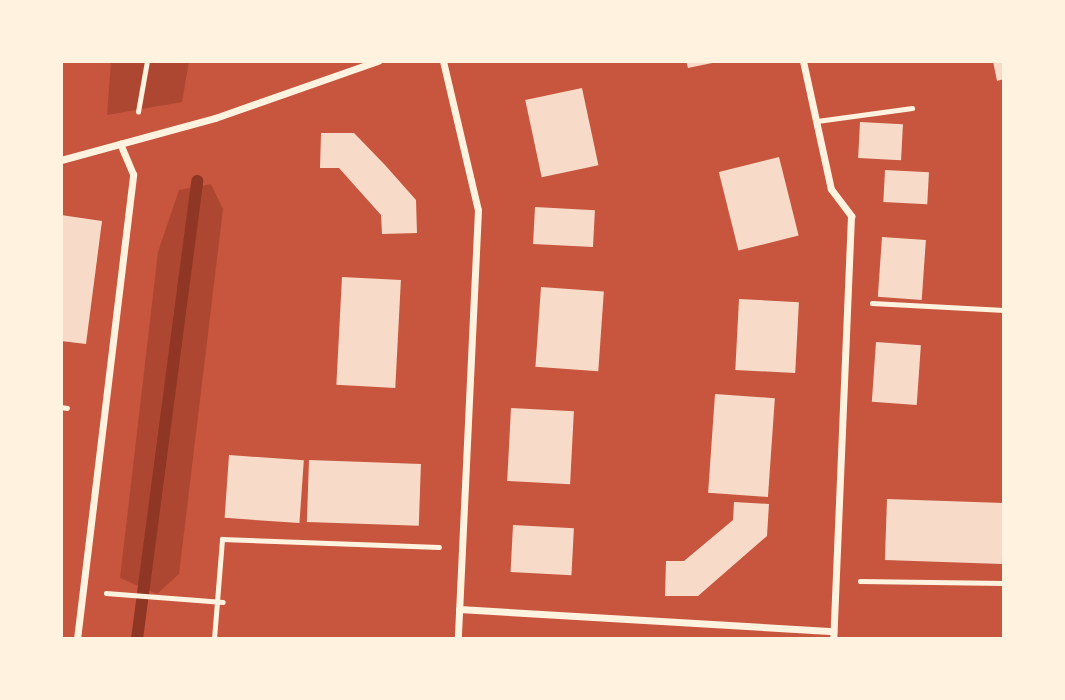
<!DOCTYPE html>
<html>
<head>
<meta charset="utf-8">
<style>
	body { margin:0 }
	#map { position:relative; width:1065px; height:700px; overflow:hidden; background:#c8553d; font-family:"IBM Plex Sans",sans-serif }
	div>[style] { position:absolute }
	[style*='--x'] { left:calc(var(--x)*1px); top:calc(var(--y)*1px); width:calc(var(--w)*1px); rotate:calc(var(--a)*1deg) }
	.green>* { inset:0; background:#ae4732 }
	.stream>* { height:12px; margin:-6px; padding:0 6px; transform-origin:6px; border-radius:6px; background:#8f3625 }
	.building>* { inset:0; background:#f7dbc8; transform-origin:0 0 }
	.path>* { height:4.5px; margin:-2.25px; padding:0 2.25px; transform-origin:2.25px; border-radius:2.25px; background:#fff3e0 }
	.service>* { height:5px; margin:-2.5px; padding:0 2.5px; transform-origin:2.5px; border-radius:2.5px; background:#fff3e0 }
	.minor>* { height:7px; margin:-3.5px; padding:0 3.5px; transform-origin:3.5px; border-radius:3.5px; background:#fff3e0 }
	span { translate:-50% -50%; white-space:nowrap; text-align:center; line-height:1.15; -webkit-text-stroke:6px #fff3e0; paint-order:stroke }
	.frame { position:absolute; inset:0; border:63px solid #fff3e0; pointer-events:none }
</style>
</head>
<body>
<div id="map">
	<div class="green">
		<i style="clip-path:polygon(111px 61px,189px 61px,182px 102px,107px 115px)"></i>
		<i style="clip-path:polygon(211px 184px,223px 209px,179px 574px,157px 594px,120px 578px,158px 252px,179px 190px)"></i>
	</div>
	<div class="stream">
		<i style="--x:137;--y:639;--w:462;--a:-82.5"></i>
	</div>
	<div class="building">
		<i style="clip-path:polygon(686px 61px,716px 61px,717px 62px,688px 68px)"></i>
		<i style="clip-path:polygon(993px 61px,1004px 61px,1004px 79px,997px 81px)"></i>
		<i style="left:582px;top:88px;width:79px;height:58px;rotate:78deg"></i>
		<i style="left:860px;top:122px;width:43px;height:36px;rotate:3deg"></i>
		<i style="clip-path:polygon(321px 133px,354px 133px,385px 165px,416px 200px,417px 233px,382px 234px,381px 215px,339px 168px,320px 168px)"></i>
		<i style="left:779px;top:157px;width:81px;height:62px;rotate:76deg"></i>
		<i style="left:885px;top:170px;width:44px;height:32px;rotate:3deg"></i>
		<i style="left:535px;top:207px;width:60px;height:37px;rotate:3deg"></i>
		<i style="clip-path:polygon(61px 215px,102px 221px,86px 344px,61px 341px)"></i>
		<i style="left:882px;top:237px;width:44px;height:60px;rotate:4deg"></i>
		<i style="left:342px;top:277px;width:59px;height:108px;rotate:3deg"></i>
		<i style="left:541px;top:287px;width:63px;height:80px;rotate:4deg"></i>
		<i style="left:739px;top:299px;width:60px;height:71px;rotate:3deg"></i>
		<i style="left:876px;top:342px;width:45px;height:60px;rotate:4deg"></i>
		<i style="left:715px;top:394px;width:60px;height:99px;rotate:4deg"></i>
		<i style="left:511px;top:408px;width:63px;height:73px;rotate:3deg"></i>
		<i style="left:229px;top:455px;width:75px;height:63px;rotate:4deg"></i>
		<i style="left:309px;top:460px;width:112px;height:62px;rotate:2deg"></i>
		<i style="left:887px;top:499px;width:117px;height:61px;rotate:2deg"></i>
		<i style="clip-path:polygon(734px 502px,769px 504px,767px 536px,698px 596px,665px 596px,666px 561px,684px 561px,733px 520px)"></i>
		<i style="left:513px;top:525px;width:61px;height:47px;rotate:3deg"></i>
	</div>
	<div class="path">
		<i style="--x:138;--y:112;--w:52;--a:-80"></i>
		<i style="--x:872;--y:303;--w:132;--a:3"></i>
		<i style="--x:860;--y:581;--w:144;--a:0.8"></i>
		<i style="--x:106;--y:593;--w:117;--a:4.4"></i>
		<i style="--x:214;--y:639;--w:100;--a:-85.4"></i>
		<i style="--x:222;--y:539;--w:217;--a:2.1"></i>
	</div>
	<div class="service">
		<i style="--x:817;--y:121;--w:96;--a:-7.8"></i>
		<i style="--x:61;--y:407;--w:6;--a:9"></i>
	</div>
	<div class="minor">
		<i style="--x:443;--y:61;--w:153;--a:76.8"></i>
		<i style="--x:478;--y:210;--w:429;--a:92.7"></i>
		<i style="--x:803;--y:61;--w:131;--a:77.7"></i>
		<i style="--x:831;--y:189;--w:34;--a:53"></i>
		<i style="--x:851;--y:216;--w:423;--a:92.4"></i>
		<i style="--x:61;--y:160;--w:160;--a:-15.3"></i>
		<i style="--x:215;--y:118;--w:173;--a:-19.3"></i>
		<i style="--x:459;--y:609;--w:375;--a:3.4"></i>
		<i style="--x:77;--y:639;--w:468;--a:-83.1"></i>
		<i style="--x:133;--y:174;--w:33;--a:-113"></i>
	</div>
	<div class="frame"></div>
</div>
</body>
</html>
